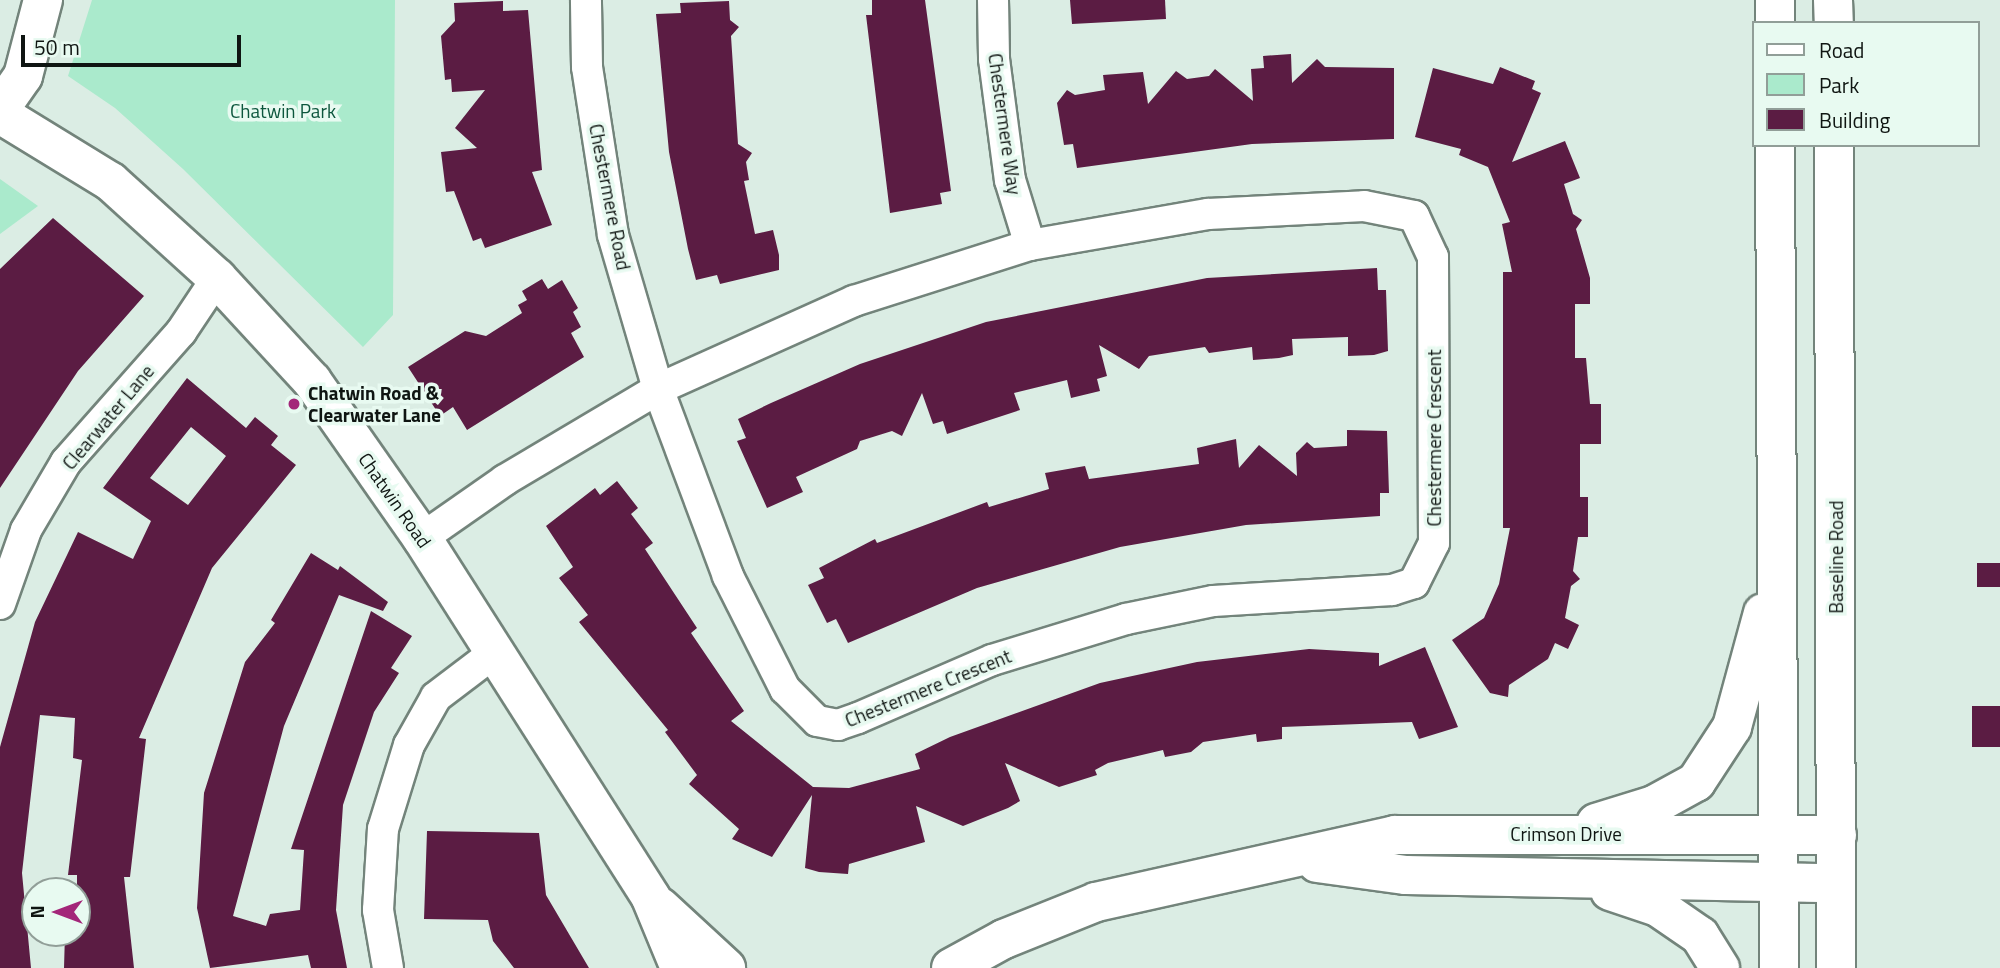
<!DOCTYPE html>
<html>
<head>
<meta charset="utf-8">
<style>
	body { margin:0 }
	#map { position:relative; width:2000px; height:968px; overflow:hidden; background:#dbede4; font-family:"Titillium Web",sans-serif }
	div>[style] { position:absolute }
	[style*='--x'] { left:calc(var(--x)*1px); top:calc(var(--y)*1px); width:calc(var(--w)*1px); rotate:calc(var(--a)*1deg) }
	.green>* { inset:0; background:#aaeacc }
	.building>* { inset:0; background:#5b1c43; transform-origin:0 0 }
	.roads { filter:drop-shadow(2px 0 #73847b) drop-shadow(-2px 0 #73847b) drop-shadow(0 2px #73847b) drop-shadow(0 -2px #73847b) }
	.street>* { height:30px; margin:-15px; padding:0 15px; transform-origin:15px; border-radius:15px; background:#fff }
	.secondary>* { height:38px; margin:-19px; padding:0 19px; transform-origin:19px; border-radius:19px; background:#fff }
	.dots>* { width:19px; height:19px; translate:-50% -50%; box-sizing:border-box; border:4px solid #e8faf1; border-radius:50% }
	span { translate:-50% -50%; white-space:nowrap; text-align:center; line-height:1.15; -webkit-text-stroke:7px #e8faf1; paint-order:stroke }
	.park-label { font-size:19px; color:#0c563d }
	.street-label { font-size:19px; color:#0f1512 }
	.poi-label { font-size:19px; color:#0f1512; font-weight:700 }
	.left { translate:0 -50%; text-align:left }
	.legend { position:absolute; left:1752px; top:21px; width:228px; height:126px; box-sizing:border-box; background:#e8faf1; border:2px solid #919e98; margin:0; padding:9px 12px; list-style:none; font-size:21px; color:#0f1512 }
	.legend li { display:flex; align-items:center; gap:14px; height:35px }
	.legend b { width:35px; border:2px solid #919e98 }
	.north { position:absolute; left:21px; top:877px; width:70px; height:70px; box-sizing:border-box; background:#e8faf1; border:2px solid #919e98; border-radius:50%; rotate:270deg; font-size:19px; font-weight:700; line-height:28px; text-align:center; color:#0f1512 }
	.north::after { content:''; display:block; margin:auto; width:24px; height:32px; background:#a32679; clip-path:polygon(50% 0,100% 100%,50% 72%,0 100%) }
	.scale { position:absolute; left:21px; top:35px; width:220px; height:32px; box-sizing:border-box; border:4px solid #0f1512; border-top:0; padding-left:9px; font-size:21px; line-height:24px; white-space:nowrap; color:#0f1512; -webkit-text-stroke:5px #e8faf1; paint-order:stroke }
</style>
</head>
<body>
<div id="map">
	<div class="green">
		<i style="clip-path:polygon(92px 0,395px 0,393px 315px,363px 347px,183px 169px,115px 108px,68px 76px)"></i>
		<i style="clip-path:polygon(0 179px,38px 206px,0 234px)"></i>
	</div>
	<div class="building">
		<i style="clip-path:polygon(872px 0,925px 0,951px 191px,940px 193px,942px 204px,890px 213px,866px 15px,872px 15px)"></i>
		<i style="clip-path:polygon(1070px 0,1165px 0,1166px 19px,1072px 24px)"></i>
		<i style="clip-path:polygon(503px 1px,503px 11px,528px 10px,542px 170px,532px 172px,552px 225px,485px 248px,481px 238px,473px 241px,454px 191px,446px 192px,441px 152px,477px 148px,455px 128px,485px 90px,452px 92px,451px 79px,445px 80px,441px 36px,455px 21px,454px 3px)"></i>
		<i style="clip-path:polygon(729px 1px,730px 20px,739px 27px,731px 36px,738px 144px,752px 153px,746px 162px,749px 180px,744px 181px,755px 234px,773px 230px,779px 255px,779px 270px,720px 284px,717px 275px,696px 280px,688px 249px,669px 152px,656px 14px,681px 13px,680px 3px)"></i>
		<i style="clip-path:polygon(1291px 54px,1292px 83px,1317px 59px,1325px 67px,1394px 68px,1394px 139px,1252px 144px,1077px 168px,1073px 144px,1064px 145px,1057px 103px,1067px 90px,1075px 95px,1105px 90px,1103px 75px,1143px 72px,1148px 104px,1176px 71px,1187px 79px,1209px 76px,1215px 69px,1253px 101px,1251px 69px,1264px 68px,1263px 56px)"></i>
		<i style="clip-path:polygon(1500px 67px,1535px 81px,1532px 89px,1541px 93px,1512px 162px,1565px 141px,1580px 178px,1564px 184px,1573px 214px,1582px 220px,1576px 229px,1590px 278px,1590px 304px,1575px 304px,1575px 358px,1586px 358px,1590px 404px,1601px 404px,1601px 444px,1580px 444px,1580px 497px,1588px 497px,1588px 537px,1578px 537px,1573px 571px,1580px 579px,1571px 586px,1565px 618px,1579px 625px,1568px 649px,1555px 643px,1548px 659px,1509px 685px,1508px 697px,1490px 693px,1452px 640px,1484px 618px,1499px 584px,1510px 528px,1503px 528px,1503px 272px,1512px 272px,1502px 224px,1510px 222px,1488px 167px,1459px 155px,1461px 149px,1415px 137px,1433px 68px,1493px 84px)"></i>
		<i style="clip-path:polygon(53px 218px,144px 296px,78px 371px,0 488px,0 269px)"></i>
		<i style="clip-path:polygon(1377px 268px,1378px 290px,1386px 290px,1388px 351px,1374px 355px,1348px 356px,1348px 337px,1292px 339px,1293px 355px,1279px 358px,1253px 360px,1252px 347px,1209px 353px,1205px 347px,1149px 356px,1139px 369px,1099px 345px,1107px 376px,1097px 379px,1100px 391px,1071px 398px,1067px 380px,1014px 393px,1020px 410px,947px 434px,943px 421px,933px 424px,922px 393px,902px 436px,892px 431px,860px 441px,857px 449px,796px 477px,803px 492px,767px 508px,737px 441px,746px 438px,738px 419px,771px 403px,860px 364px,986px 322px,1207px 278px)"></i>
		<i style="clip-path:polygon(542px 279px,548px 289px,562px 280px,578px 308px,573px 312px,581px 327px,571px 333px,584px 357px,467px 430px,453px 407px,440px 416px,408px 367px,465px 331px,486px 336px,522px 313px,518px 305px,527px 300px,522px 291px)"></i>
		<i style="clip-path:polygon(evenodd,187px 378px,246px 428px,255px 417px,278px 436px,271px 445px,296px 465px,212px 568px,139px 738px,146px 739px,130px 877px,124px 877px,134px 968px,64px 968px,65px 933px,77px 933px,77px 875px,68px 875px,82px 760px,73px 758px,75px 718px,40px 715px,22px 873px,31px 968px,0 968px,0 747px,35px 622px,78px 532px,133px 559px,151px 521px,103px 488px,187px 378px,191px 427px,226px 456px,188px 505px,150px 478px,191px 427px)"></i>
		<i style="clip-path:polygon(1347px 430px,1387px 431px,1389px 493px,1380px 493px,1380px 516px,1246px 525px,1120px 547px,977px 588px,848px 643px,836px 619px,827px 623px,808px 585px,824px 578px,819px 568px,875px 539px,877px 543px,987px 502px,989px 507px,1049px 489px,1045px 473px,1085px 466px,1089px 479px,1199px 464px,1197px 448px,1236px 439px,1239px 468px,1259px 445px,1297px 476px,1296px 453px,1307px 442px,1314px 448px,1347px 446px)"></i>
		<i style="clip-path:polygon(617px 481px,638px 508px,631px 514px,653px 543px,645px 549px,697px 628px,691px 633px,744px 711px,731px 721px,813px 787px,849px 788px,920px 769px,915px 754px,950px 737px,1100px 683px,1197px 662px,1309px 649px,1379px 653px,1379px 666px,1425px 647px,1458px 727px,1419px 739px,1412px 722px,1282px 727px,1282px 739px,1257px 742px,1256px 734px,1203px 742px,1191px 752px,1165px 757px,1163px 750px,1108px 763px,1095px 770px,1097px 775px,1059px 787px,1005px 763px,1020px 801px,1008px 808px,963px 826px,916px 806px,925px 842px,849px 864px,848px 874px,819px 872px,805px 868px,812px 795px,772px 857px,732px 839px,739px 829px,689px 784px,697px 775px,665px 732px,668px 730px,579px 622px,588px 615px,559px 578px,573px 567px,546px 526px,595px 488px,600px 495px)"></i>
		<i style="clip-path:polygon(311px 553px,338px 570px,340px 566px,388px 602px,383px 611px,339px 595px,284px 726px,233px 916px,266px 926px,270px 914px,300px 910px,304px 850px,291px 849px,371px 611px,412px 636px,391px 668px,399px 673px,374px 712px,343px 805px,336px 910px,347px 968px,311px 968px,308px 955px,210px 968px,197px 908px,204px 793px,245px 662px,275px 623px,271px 620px)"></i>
		<i style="left:1977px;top:563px;width:23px;height:24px"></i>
		<i style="left:1972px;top:706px;width:28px;height:41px"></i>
		<i style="clip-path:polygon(427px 831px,539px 833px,546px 895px,589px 968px,514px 968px,493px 941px,488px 920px,424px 919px)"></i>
	</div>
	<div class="roads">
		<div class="street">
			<i style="--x:993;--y:0;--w:59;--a:89"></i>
			<i style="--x:994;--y:59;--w:122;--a:82.5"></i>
			<i style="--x:1010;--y:180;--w:68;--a:72.9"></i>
			<i style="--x:422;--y:538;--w:101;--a:-34.9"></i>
			<i style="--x:505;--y:480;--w:178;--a:-30.7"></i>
			<i style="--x:658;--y:389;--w:215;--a:-24.2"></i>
			<i style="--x:854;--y:301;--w:185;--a:-17.7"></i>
			<i style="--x:1030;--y:245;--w:181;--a:-9.9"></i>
			<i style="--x:1208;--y:214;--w:156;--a:-2.9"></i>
			<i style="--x:1364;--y:206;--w:51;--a:11.3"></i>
			<i style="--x:1414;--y:216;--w:45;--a:65.1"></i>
			<i style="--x:1433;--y:257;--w:286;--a:89.8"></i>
			<i style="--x:1434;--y:543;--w:45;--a:116.6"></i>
			<i style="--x:1414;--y:583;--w:23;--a:162"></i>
			<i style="--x:1392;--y:590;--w:179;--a:176.5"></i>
			<i style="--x:1213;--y:601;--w:89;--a:168.3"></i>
			<i style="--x:1126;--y:619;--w:140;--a:163"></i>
			<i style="--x:992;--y:660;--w:146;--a:156.6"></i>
			<i style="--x:858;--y:718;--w:21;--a:161"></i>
			<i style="--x:838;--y:725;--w:21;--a:-169"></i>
			<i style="--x:817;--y:721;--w:45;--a:-135"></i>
			<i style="--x:785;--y:689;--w:127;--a:-116.8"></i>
			<i style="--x:728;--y:576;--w:200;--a:-110.5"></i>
			<i style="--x:658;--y:389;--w:160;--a:-106.3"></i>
			<i style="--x:613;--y:235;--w:170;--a:-98.8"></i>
			<i style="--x:587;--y:67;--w:67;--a:-90.9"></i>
			<i style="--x:0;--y:604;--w:78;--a:-70.6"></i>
			<i style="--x:26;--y:530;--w:79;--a:-59.5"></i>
			<i style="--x:66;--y:462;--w:174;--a:-48.5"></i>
			<i style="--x:181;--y:332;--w:65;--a:-56.3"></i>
			<i style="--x:388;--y:968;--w:59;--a:-99.8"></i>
			<i style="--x:378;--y:910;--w:81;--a:-86.5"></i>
			<i style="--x:383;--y:829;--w:88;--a:-72.8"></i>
			<i style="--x:409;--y:745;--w:55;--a:-60.6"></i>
			<i style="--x:436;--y:697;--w:73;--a:-37.2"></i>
		</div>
		<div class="secondary">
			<i style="--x:1775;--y:0;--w:23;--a:90"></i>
			<i style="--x:1833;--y:0;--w:23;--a:88"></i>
			<i style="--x:0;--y:109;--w:40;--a:-55.1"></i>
			<i style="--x:23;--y:76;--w:79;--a:-75.3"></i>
			<i style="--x:0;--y:114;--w:130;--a:31.5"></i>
			<i style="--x:111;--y:182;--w:143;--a:42.2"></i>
			<i style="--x:217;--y:278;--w:140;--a:47.3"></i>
			<i style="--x:312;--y:381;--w:192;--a:55"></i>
			<i style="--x:422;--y:538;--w:427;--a:57.5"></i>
			<i style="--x:651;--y:898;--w:76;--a:67.5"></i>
			<i style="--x:1775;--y:145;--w:823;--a:89.72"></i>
			<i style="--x:1834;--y:145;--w:823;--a:89.86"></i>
			<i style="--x:1596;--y:823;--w:61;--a:-17.2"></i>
			<i style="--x:1654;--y:805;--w:48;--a:-28.7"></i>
			<i style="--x:1696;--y:782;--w:66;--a:-56.8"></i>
			<i style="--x:1732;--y:727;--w:118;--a:-74.8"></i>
			<i style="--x:1317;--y:863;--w:90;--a:7.7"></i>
			<i style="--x:1406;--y:875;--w:429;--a:1.1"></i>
			<i style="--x:1610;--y:891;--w:51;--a:18.4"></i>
			<i style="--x:1658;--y:907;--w:51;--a:34.6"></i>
			<i style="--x:1700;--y:936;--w:38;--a:58"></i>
			<i style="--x:660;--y:907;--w:90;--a:42.7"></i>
			<i style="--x:951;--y:968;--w:60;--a:-28.7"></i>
			<i style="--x:1004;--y:939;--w:99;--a:-21.9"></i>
			<i style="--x:1096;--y:902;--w:306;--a:-12.6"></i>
			<i style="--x:1395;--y:835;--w:442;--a:0"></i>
		</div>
	</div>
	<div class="dots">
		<i style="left:294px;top:404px;background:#a32679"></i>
	</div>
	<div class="park-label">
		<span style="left:283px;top:111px">Chatwin Park</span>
	</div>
	<div class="street-label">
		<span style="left:1005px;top:124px;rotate:82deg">Chestermere Way</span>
		<span style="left:610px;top:197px;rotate:79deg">Chestermere Road</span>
		<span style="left:108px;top:417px;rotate:-50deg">Clearwater Lane</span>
		<span style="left:1434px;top:438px;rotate:-90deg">Chestermere Crescent</span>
		<span style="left:395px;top:500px;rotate:55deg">Chatwin Road</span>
		<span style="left:1836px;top:557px;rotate:-90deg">Baseline Road</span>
		<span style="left:928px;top:688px;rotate:-22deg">Chestermere Crescent</span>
		<span style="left:1566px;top:834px">Crimson Drive</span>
	</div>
	<div class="poi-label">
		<span class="left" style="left:308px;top:404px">Chatwin Road &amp;<br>Clearwater Lane</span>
	</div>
	<ul class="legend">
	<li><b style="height:9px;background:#fff"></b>Road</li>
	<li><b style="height:19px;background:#aaeacc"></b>Park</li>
	<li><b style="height:19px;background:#5b1c43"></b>Building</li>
	</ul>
	<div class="north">N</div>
	<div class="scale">50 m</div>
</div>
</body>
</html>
